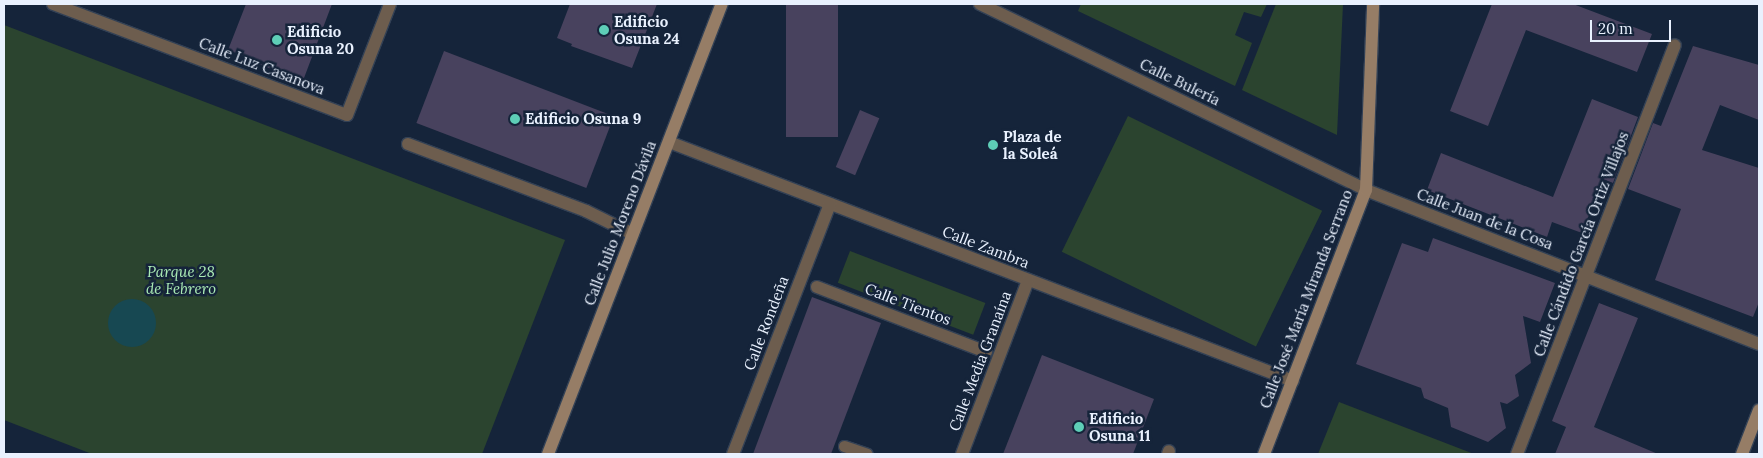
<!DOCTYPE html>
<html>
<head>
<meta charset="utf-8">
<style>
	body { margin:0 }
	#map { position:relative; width:1763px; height:458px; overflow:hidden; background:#15243a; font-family:Lora,serif }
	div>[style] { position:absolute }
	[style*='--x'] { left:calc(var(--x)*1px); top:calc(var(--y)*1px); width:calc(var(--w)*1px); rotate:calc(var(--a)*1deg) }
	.green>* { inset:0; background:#2b442f; transform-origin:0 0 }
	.water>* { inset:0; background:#174852 }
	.round { border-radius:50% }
	.building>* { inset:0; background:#48425e; transform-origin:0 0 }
	.roads { filter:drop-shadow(1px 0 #334155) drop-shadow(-1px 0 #334155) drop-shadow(0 1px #334155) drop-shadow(0 -1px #334155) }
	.lane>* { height:11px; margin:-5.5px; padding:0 5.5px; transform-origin:5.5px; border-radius:5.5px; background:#6d5d4e }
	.street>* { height:12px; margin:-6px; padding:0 6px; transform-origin:6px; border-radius:6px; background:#6d5d4e }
	.secondary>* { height:12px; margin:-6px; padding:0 6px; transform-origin:6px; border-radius:6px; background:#967d66 }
	.dots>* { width:14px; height:14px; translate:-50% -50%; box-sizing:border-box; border:2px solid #15243a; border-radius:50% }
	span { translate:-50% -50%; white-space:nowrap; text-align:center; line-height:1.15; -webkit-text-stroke:5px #15243a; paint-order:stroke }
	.poi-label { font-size:15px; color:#e9f1fe; font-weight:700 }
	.left { translate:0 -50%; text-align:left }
	.street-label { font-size:15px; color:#e9f1fe }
	.park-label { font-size:15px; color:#aaeab4; font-style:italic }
	.frame { position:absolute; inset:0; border:5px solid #e9f1fe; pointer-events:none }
	.scale { position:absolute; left:1590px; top:20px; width:81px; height:22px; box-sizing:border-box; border:2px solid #e9f1fe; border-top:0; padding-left:6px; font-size:15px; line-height:18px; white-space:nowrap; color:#e9f1fe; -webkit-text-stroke:4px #15243a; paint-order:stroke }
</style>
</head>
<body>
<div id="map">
	<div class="green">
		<i style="clip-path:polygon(1081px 4px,1267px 4px,1261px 17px,1244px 12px,1235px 35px,1252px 43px,1235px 86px,1078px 11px)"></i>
		<i style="clip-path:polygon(1276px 4px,1343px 4px,1337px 135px,1242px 90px)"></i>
		<i style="clip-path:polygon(4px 25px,565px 240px,482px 454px,92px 454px,4px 420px)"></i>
		<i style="left:1128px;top:116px;width:216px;height:151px;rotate:26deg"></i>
		<i style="left:850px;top:251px;width:145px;height:34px;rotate:21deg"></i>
		<i style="clip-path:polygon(1339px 402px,1474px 454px,1318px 454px)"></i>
	</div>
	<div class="water">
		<i class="round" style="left:108px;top:299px;width:48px;height:48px"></i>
	</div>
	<div class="building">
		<i style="clip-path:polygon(246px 4px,332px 4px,304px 78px,288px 72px,287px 75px,242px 58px,244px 56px,228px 50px)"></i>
		<i style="clip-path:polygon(570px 4px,657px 4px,632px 68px,571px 46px,572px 44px,557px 38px)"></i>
		<i style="left:786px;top:4px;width:52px;height:133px"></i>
		<i style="clip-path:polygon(1492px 4px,1573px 4px,1652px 34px,1637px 72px,1526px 30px,1488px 126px,1450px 111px)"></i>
		<i style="clip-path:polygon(1693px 46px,1759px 65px,1759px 120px,1720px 105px,1702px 150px,1759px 168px,1759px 302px,1753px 317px,1655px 280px,1681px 209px,1628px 189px,1653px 123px,1661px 126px)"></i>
		<i style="left:444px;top:51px;width:182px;height:77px;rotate:21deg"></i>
		<i style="clip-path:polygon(1592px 99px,1638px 117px,1613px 183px,1603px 179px,1582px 233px,1552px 222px,1547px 237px,1427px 190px,1441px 153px,1553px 197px)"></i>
		<i style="left:860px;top:110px;width:21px;height:62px;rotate:23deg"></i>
		<i style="clip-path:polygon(1433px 238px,1555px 283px,1540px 322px,1523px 316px,1531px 363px,1515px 375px,1519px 396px,1507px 404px,1500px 402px,1506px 428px,1488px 442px,1451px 427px,1448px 408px,1424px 398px,1421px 388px,1356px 364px,1402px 243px,1428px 252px)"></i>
		<i style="clip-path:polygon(812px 297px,881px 323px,831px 454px,753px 454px)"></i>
		<i style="clip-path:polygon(1599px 303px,1638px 318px,1594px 427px,1658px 454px,1555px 454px,1566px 427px,1552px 421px)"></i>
		<i style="clip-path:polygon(1042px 355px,1154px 399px,1133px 454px,1003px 454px)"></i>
	</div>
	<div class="roads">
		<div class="lane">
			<i style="--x:844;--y:446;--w:24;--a:19"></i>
		</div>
		<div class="street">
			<i style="--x:53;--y:4;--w:314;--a:20.7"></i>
			<i style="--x:347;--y:115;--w:119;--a:-68.8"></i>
			<i style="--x:980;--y:4;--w:428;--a:25.7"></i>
			<i style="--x:1366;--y:190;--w:422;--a:21.4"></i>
			<i style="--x:669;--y:142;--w:668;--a:20.96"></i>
			<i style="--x:408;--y:144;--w:190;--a:20.6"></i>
			<i style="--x:586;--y:211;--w:52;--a:26.1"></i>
			<i style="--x:817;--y:287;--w:181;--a:21"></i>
			<i style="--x:733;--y:454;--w:268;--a:-68.8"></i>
			<i style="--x:962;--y:454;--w:186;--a:-69.2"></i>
			<i style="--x:1168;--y:454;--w:3;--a:-72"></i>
			<i style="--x:1517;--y:454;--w:438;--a:-68.9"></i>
		</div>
		<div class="secondary">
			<i style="--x:548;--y:454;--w:482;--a:-68.9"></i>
			<i style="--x:1264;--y:454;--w:283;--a:-68.9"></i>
			<i style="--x:1366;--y:190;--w:186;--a:-87.8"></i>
			<i style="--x:1742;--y:454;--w:47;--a:-68.9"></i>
		</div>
	</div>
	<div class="dots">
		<i style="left:604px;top:30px;background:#5eceb7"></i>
		<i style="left:277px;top:40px;background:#5eceb7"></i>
		<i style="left:515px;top:119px;background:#5eceb7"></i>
		<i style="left:993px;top:145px;background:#5eceb7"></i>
		<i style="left:1079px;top:427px;background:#5eceb7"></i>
	</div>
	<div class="poi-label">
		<span class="left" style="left:614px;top:30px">Edificio<br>Osuna 24</span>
		<span class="left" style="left:287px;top:40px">Edificio<br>Osuna 20</span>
		<span class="left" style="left:525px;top:119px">Edificio Osuna 9</span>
		<span class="left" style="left:1003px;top:145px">Plaza de<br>la Soleá</span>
		<span class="left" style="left:1089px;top:427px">Edificio<br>Osuna 11</span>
	</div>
	<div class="street-label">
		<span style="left:262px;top:66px;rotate:21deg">Calle Luz Casanova</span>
		<span style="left:1180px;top:82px;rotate:26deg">Calle Bulería</span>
		<span style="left:1485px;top:219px;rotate:21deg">Calle Juan de la Cosa</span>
		<span style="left:620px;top:223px;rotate:-69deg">Calle Julio Moreno Dávila</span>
		<span style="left:1581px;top:244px;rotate:-69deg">Calle Cándido García Ortiz Villajos</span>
		<span style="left:986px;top:247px;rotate:21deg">Calle Zambra</span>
		<span style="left:1306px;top:299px;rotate:-69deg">Calle José María Miranda Serrano</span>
		<span style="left:908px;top:304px;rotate:21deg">Calle Tientos</span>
		<span style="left:766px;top:323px;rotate:-69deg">Calle Rondeña</span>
		<span style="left:980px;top:361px;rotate:-69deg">Calle Media Granaína</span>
	</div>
	<div class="park-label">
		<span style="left:181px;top:280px">Parque 28<br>de Febrero</span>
	</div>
	<div class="frame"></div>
	<div class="scale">20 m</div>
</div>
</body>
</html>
